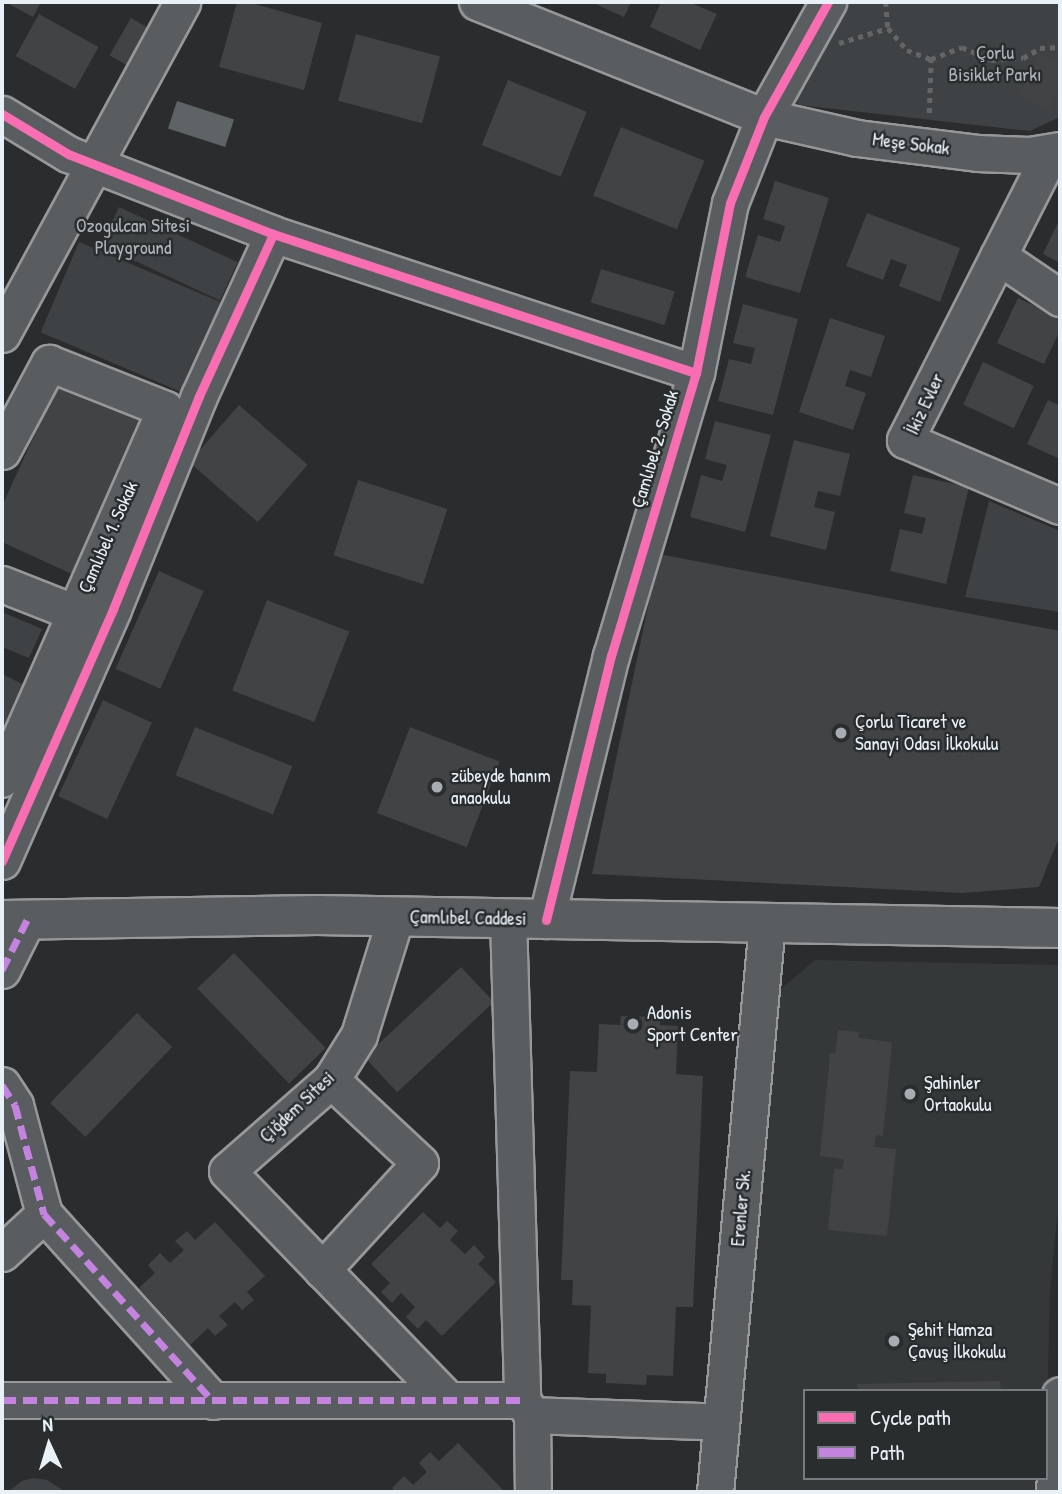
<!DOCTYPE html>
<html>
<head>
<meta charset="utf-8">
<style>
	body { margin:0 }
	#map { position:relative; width:1062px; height:1494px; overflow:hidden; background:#2b2c2d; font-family:"Patrick Hand",sans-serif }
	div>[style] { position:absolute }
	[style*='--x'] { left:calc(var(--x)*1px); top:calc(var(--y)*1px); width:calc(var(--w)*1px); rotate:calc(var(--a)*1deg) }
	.built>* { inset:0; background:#353839 }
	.green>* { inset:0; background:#3f4244; transform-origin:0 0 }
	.water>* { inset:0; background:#5e6365; transform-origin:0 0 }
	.building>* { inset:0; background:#424344; transform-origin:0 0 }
	.path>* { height:4.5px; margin-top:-2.25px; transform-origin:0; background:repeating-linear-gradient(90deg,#636566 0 5px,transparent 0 10px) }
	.roads { filter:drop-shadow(2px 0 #96989a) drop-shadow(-2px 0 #96989a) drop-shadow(0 2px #96989a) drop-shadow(0 -2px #96989a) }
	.minor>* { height:35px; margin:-17.5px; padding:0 17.5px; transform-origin:17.5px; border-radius:17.5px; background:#5a5d60 }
	.major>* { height:38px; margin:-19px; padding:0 19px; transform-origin:19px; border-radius:19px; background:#5a5d60 }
	.quiet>* { height:7px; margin-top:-3.5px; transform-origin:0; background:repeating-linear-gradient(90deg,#c483df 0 14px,transparent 0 21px) }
	.cycleway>* { height:9px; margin:-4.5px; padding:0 4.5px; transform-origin:4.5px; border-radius:4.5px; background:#f96db3 }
	.dots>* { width:19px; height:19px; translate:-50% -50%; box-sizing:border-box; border:4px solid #2a2d2e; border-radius:50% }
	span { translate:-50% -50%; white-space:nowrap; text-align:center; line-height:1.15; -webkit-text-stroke:5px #2a2d2e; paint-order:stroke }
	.park-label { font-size:19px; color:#aeb5ba }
	.street-label { font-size:19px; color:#e8f1f8 }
	.poi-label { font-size:19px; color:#e8f1f8 }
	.left { translate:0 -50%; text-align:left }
	.frame { position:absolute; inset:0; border:4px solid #e8f1f8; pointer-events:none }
	.legend { position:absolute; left:803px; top:1389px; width:245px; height:91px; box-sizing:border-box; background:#2a2d2e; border:2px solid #767b7f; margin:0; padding:9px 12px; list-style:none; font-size:21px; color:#e8f1f8 }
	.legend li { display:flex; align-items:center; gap:14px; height:35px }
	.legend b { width:35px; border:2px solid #767b7f }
	.north { position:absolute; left:14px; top:1410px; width:70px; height:70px; -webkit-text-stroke:5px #2a2d2e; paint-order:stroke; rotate:356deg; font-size:19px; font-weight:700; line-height:28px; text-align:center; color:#e8f1f8 }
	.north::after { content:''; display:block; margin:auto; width:24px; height:32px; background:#e8f1f8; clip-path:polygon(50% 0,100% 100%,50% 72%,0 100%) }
</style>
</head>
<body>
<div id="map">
	<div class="built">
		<i style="clip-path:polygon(815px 960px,1060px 965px,1060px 1188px,1050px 1291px,1046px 1449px,1046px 1391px,805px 1391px,805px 1478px,1046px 1478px,1045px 1492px,724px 1492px,769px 999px)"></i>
	</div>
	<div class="green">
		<i style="clip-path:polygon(838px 2px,1060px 2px,1060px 117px,1030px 131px,799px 105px,789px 89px)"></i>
		<i style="left:119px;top:207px;width:131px;height:42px;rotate:25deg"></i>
		<i style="left:79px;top:242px;width:163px;height:98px;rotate:23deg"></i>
		<i style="clip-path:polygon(989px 501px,1060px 531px,1060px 612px,965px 597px)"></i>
		<i style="clip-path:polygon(2px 612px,42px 629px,29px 658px,2px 647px)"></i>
		<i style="clip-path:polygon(34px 1478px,47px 1480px,66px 1492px,8px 1492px,22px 1481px)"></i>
	</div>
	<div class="water">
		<i style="left:177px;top:101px;width:60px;height:29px;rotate:18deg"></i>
	</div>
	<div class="building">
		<i style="clip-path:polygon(5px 2px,41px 2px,33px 17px)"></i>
		<i style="clip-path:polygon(237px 2px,248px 2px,322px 23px,304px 90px,219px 67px)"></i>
		<i style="clip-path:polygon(591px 2px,631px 2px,624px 17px)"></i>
		<i style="clip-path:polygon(661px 2px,689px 2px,717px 14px,700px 50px,650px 27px)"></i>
		<i style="left:39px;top:14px;width:68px;height:48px;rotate:29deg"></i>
		<i style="left:131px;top:18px;width:22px;height:43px;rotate:30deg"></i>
		<i style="left:356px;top:34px;width:87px;height:69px;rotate:15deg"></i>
		<i style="clip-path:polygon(1038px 53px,1060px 63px,1060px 88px,1050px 110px,1018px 95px)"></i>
		<i style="left:508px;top:80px;width:85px;height:70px;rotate:22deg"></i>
		<i style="left:621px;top:127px;width:90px;height:74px;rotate:22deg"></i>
		<i style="clip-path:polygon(775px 181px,829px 198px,800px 293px,745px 277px,758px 235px,780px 242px,785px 226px,763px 219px)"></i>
		<i style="clip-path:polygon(867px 213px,960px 248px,940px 302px,899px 286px,907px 265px,891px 259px,883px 280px,846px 266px)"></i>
		<i style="clip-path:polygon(1060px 218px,1060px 263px,1043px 254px)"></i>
		<i style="left:601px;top:269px;width:77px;height:35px;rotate:17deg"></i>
		<i style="clip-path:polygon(1018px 298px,1060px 318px,1060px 330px,1044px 364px,997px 343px)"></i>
		<i style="clip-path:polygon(743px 304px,798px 319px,773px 415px,718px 401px,729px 359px,751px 364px,755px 348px,733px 343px)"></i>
		<i style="clip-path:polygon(830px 318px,885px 336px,871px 377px,850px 370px,845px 386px,866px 393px,853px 430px,799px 412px)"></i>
		<i style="left:983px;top:362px;width:56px;height:47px;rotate:25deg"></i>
		<i style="clip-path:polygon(60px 379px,144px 417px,72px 574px,2px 542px,2px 506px)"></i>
		<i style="clip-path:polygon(1048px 400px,1060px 406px,1060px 459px,1027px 444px)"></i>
		<i style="left:239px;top:405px;width:91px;height:76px;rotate:41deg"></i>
		<i style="clip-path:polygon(715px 421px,771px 435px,745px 532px,690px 517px,701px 475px,722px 481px,727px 465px,705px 459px)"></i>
		<i style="clip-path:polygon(794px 440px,850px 454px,840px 496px,818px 491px,814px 507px,835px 512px,826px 550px,770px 536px)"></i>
		<i style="clip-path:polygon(913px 475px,969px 487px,946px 584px,890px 571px,900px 529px,922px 534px,926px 518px,904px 513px)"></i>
		<i style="left:358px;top:480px;width:94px;height:79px;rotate:18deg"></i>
		<i style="clip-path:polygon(659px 554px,1060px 631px,1060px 835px,1039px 887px,962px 893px,592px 874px)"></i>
		<i style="left:159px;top:571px;width:49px;height:107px;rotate:24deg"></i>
		<i style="left:267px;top:600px;width:88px;height:97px;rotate:21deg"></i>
		<i style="clip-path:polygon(2px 674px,26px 686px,2px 740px)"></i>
		<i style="left:103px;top:700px;width:54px;height:106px;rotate:25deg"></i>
		<i style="left:195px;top:727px;width:105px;height:52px;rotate:22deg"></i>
		<i style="left:410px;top:727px;width:96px;height:92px;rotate:21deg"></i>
		<i style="left:234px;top:953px;width:132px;height:51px;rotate:46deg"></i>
		<i style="left:461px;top:967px;width:48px;height:132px;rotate:47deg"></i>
		<i style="left:137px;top:1013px;width:49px;height:125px;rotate:44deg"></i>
		<i style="clip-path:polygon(621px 1016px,660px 1017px,660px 1025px,678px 1026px,676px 1074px,703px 1076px,693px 1307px,676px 1307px,673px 1376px,647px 1375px,646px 1385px,606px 1383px,606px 1374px,588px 1373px,591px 1306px,572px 1305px,573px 1280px,561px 1280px,570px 1071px,597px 1072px,599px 1024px,620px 1025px)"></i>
		<i style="clip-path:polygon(838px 1030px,859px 1032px,858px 1038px,892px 1042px,883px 1136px,876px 1135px,874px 1147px,896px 1149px,887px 1236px,828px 1230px,834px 1169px,842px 1169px,844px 1159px,820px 1156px,830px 1053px,835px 1053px)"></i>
		<i style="clip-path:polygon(423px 1212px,440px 1228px,447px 1221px,458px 1231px,450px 1240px,465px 1254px,474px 1245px,485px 1257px,478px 1264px,496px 1282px,442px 1336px,426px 1320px,418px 1329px,406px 1317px,415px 1307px,401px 1293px,392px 1303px,381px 1292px,390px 1283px,371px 1264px)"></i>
		<i style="clip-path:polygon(215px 1222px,265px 1276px,247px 1292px,254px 1300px,242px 1310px,235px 1302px,219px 1316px,228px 1325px,215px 1336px,208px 1328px,190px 1345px,139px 1288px,155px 1273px,148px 1265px,160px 1253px,170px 1263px,184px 1250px,175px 1241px,187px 1231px,195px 1240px)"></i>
		<i style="clip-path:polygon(1000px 1381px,1001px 1391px,858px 1391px,857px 1384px)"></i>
		<i style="clip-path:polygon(458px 1443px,505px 1492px,396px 1492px,392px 1488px,404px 1476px,413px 1485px,427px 1472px,419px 1463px,430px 1452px,439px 1461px)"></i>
	</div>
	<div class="path">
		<i style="--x:886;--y:2;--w:26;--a:86"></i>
		<i style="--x:888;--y:28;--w:29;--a:49"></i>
		<i style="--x:907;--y:50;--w:26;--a:21"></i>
		<i style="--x:839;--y:43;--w:51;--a:-17"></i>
		<i style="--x:929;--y:113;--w:54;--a:-87.9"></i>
		<i style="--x:931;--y:59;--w:33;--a:-21"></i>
		<i style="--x:962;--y:47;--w:32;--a:24"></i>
		<i style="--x:991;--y:60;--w:32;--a:-4"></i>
		<i style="--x:1023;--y:58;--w:20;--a:-30"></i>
		<i style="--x:1040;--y:48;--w:20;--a:-3"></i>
	</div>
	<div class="roads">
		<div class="minor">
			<i style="--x:477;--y:2;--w:309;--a:21.8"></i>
			<i style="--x:764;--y:117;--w:95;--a:12.7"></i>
			<i style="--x:857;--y:138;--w:121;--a:7.1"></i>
			<i style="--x:977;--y:153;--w:52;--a:2.2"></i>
			<i style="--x:1029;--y:155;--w:31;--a:-9"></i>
			<i style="--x:2;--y:114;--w:77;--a:31.2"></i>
			<i style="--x:68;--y:154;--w:220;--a:21.3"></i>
			<i style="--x:273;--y:234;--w:445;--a:18.2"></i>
			<i style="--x:1051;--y:152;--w:323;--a:116.9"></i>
			<i style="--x:905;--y:440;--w:168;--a:23.1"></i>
			<i style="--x:998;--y:256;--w:75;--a:34.1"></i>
			<i style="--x:2;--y:334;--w:378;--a:-61.5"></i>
			<i style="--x:2;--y:451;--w:100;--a:-61.9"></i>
			<i style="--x:49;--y:363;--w:125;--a:21.6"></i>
			<i style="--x:165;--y:409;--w:404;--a:113.8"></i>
			<i style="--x:2;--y:584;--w:101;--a:21.5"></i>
			<i style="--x:2;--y:861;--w:275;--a:-66.2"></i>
			<i style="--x:113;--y:609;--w:230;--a:-68"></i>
			<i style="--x:199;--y:396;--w:178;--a:-65.4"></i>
			<i style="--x:396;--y:916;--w:125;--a:107.3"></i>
			<i style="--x:359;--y:1035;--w:53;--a:121.9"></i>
			<i style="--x:331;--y:1080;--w:138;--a:138.8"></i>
			<i style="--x:227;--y:1171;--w:318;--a:46"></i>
			<i style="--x:508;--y:918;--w:482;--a:88.3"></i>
			<i style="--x:522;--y:1400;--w:18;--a:56"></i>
			<i style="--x:532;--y:1415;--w:77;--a:89.3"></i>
			<i style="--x:546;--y:920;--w:272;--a:-76.2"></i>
			<i style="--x:611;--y:656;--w:295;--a:-73.3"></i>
			<i style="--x:696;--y:373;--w:173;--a:-78.7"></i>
			<i style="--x:730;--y:203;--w:92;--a:-68.4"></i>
			<i style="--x:764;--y:117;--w:132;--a:-60.9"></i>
			<i style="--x:2;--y:970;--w:56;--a:-63.4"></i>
			<i style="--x:2;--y:1085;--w:24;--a:57"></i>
			<i style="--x:15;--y:1105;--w:113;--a:75.1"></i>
			<i style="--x:44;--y:1214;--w:252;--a:47.9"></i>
			<i style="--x:2;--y:1253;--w:57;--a:-42.9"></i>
			<i style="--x:322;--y:1270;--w:145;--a:-47.5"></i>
			<i style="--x:420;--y:1163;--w:122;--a:-137"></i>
			<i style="--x:2;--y:1400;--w:520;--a:0"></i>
			<i style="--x:532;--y:1415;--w:173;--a:2"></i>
			<i style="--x:715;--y:1492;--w:571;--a:-84.78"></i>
			<i style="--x:1054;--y:1492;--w:97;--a:-86.5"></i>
		</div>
		<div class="major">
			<i style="--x:2;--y:920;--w:315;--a:-0.9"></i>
			<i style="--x:317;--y:915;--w:743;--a:1"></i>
		</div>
	</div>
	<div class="quiet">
		<i style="--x:2;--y:970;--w:56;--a:-63.4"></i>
		<i style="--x:2;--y:1085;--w:24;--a:57"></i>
		<i style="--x:15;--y:1105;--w:113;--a:75.1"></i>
		<i style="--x:44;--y:1214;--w:252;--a:47.9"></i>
		<i style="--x:2;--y:1400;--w:520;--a:0"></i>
	</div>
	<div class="cycleway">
		<i style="--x:2;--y:114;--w:77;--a:31.2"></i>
		<i style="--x:68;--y:154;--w:220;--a:21.3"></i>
		<i style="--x:273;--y:234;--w:445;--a:18.2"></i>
		<i style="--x:2;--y:861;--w:275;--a:-66.2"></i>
		<i style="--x:113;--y:609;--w:230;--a:-68"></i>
		<i style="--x:199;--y:396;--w:178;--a:-65.4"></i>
		<i style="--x:546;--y:920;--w:272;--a:-76.2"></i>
		<i style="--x:611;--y:656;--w:295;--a:-73.3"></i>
		<i style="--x:696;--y:373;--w:173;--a:-78.7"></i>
		<i style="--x:730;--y:203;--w:92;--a:-68.4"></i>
		<i style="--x:764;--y:117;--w:132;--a:-60.9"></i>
	</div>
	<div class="dots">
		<i style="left:841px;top:733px;background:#a6acb1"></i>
		<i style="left:437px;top:787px;background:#a6acb1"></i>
		<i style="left:633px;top:1024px;background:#a6acb1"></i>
		<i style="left:910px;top:1094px;background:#a6acb1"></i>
		<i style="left:894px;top:1341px;background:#a6acb1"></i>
	</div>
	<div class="park-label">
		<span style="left:995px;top:64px">Çorlu<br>Bisiklet Parkı</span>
		<span style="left:133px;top:237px">Ozogulcan Sitesi<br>Playground</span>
	</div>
	<div class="street-label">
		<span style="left:911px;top:144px;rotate:7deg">Meşe Sokak</span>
		<span style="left:925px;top:404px;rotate:-65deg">İkiz Evler</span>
		<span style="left:655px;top:449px;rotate:-73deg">Çamlıbel 2. Sokak</span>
		<span style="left:108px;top:537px;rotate:-66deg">Çamlıbel 1. Sokak</span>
		<span style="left:468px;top:918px;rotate:1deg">Çamlıbel Caddesi</span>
		<span style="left:297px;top:1107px;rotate:-43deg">Çiğdem Sitesi</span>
		<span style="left:741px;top:1208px;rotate:-85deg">Erenler Sk.</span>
	</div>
	<div class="poi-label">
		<span class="left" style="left:855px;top:733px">Çorlu Ticaret ve<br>Sanayi Odası İlkokulu</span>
		<span class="left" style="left:451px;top:787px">zübeyde hanım<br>anaokulu</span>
		<span class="left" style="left:647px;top:1024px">Adonis<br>Sport Center</span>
		<span class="left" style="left:924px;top:1094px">Şahinler<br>Ortaokulu</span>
		<span class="left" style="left:908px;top:1341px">Şehit Hamza<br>Çavuş İlkokulu</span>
	</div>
	<div class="frame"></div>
	<ul class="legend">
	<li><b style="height:9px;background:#f96db3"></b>Cycle path</li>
	<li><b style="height:9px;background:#c483df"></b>Path</li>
	</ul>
	<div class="north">N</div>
</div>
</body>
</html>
